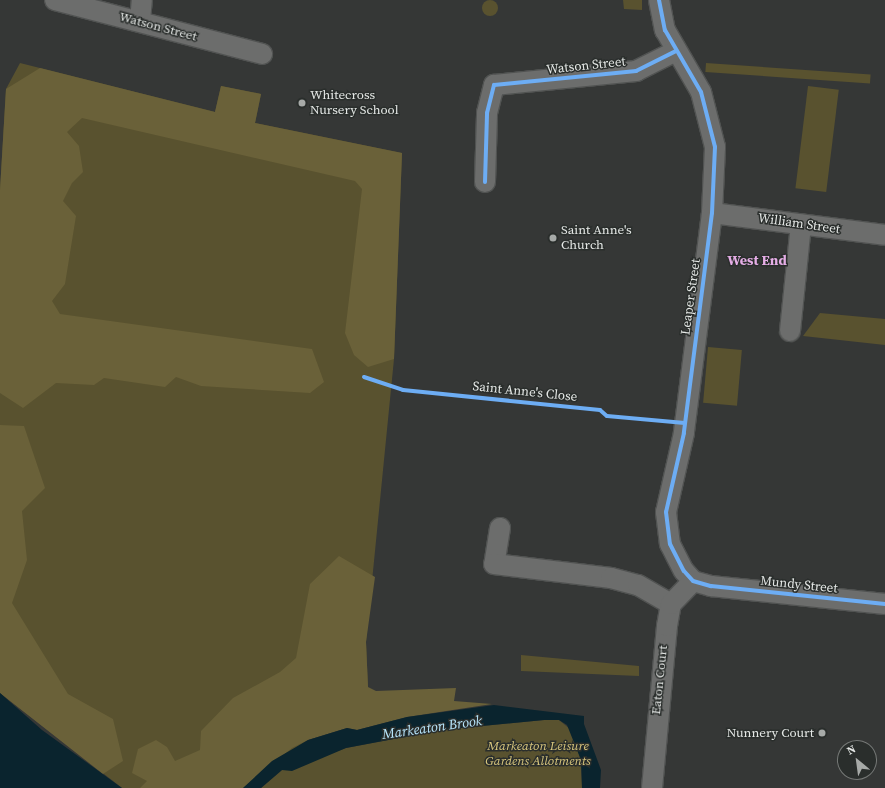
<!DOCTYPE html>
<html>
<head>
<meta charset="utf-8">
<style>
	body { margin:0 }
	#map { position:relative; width:885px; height:788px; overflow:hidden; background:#353736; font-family:"Source Serif 4",serif }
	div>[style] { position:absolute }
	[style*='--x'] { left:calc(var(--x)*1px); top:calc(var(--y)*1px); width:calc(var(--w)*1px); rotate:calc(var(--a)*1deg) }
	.green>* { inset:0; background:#59522f; transform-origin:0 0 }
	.round { border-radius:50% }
	.forest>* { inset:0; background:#6a6139 }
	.water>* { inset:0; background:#0a242e }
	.roads { filter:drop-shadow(1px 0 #515352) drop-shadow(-1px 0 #515352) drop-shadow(0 1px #515352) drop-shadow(0 -1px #515352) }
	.minor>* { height:20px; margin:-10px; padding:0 10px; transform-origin:10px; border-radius:10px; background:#6c6d6c }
	.cycleway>* { height:4px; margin:-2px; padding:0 2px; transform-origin:2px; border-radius:2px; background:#6dadf4 }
	.dots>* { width:11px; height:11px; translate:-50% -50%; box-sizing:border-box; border:2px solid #2a2e2c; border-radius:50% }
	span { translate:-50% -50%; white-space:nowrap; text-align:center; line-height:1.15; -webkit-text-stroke:3px #2a2e2c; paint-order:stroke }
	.street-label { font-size:13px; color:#e5e8e6 }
	.poi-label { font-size:13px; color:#e5e8e6 }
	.left { translate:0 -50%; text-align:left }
	.right { translate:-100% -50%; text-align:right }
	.park-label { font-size:13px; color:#d8c67d; font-style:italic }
	.neighbourhood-label { font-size:14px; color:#e6aee7; font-weight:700 }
	.water-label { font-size:14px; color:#b8e7fd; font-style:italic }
	.north { position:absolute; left:837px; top:740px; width:40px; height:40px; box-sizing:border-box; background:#2a2e2c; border:1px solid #757876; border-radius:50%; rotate:331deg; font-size:11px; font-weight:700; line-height:16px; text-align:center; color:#e5e8e6 }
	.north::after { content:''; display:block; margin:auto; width:14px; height:18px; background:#a7aaa8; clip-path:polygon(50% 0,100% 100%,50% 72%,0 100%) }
</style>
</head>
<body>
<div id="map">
	<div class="green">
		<i style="clip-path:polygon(623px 0,642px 0,642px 10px,624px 9px)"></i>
		<i class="round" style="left:482px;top:0;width:16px;height:16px"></i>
		<i style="clip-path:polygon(20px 63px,215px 112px,221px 86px,261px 94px,255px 123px,402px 153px,394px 359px,366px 642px,368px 687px,308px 740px,259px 772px,243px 788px,122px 788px,0 693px,0 190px,6px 89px)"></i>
		<i style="left:706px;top:63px;width:165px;height:9px;rotate:4deg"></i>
		<i style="left:808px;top:86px;width:31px;height:103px;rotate:7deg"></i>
		<i style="clip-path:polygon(820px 313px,885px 319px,885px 345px,803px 336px)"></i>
		<i style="left:708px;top:347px;width:34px;height:56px;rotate:5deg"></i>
		<i style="clip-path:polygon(521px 655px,639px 666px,639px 676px,521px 671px)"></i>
		<i style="clip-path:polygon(544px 720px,559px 720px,570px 729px,581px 760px,582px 788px,261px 788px,282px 770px,346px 748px,441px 730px)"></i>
	</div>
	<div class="forest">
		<i style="clip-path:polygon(40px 68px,215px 112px,221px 86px,261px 94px,255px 123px,402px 153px,394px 359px,368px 367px,354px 355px,345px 333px,362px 189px,355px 181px,82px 118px,67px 132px,79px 146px,83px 172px,72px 183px,63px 201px,76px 216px,65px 284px,52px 301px,60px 314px,312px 349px,324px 382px,310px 393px,201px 386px,176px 377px,165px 387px,104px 378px,94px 385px,56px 383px,23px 408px,0 393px,0 190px,6px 89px)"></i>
		<i style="clip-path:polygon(0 425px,24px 426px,45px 488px,22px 511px,27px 560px,12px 603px,68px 694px,113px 719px,123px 761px,103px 774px,0 693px)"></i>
		<i style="clip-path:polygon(339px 556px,375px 577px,366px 642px,368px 687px,376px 691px,456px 688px,454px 701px,492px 704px,407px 717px,357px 730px,347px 728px,308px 740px,292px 748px,243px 788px,140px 788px,147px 781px,132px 773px,138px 749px,156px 740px,167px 747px,175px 761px,200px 750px,201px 731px,233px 698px,280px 672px,296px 658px,310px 584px)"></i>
	</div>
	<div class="water">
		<i style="clip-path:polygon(0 693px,42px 730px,122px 788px,0 788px)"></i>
		<i style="clip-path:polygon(494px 705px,584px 716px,584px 724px,601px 770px,600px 788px,582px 788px,581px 760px,567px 725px,559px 720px,544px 720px,441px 730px,346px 748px,292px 771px,282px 770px,261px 788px,243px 788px,272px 761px,308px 740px,347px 728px,357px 730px,407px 717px)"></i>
	</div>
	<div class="roads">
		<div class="minor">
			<i style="--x:55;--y:0;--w:214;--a:14.6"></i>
			<i style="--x:659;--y:0;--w:31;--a:79"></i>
			<i style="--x:665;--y:30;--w:72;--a:59.9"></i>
			<i style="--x:701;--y:92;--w:57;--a:75.7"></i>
			<i style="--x:715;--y:147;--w:66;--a:92.6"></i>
			<i style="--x:712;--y:213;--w:222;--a:97.3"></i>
			<i style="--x:684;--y:433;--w:81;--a:102.8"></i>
			<i style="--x:666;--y:512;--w:32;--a:83"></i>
			<i style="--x:670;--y:544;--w:30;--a:63"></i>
			<i style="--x:684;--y:571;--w:13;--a:48"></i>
			<i style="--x:693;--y:581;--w:19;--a:16"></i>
			<i style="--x:711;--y:586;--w:175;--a:5.9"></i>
			<i style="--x:140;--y:21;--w:21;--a:-85"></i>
			<i style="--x:485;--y:182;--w:69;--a:-88.3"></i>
			<i style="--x:487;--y:113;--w:29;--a:-76"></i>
			<i style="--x:494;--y:85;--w:143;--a:-5.6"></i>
			<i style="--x:636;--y:71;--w:45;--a:-26.6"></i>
			<i style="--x:712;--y:213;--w:174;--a:7.2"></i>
			<i style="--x:790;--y:331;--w:107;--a:-84.1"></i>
			<i style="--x:500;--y:528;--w:36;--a:99"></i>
			<i style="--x:494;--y:564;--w:118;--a:6.8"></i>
			<i style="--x:611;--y:578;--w:28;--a:15"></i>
			<i style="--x:638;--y:585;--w:38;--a:30"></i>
			<i style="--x:652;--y:788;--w:163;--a:-84.7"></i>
			<i style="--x:667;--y:626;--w:22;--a:-80"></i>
			<i style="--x:671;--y:604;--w:32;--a:-46"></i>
		</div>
	</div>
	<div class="cycleway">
		<i style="--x:659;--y:0;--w:31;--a:79"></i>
		<i style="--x:665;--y:30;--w:72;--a:59.9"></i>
		<i style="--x:701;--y:92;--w:57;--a:75.7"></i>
		<i style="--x:715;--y:147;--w:66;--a:92.6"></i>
		<i style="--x:712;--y:213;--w:222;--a:97.3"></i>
		<i style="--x:684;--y:433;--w:81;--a:102.8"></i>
		<i style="--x:666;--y:512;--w:32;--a:83"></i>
		<i style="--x:670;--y:544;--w:30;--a:63"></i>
		<i style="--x:684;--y:571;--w:13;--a:48"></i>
		<i style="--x:693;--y:581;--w:19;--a:16"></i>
		<i style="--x:711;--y:586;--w:175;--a:5.9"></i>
		<i style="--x:485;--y:182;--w:69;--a:-88.3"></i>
		<i style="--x:487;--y:113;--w:29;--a:-76"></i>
		<i style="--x:494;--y:85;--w:143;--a:-5.6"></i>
		<i style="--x:636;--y:71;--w:45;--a:-26.6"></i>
		<i style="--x:364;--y:377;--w:41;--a:18.4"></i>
		<i style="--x:403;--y:390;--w:198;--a:5.8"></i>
		<i style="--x:600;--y:410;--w:9;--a:41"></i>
		<i style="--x:607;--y:416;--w:78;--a:5.1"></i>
	</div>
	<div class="dots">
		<i style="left:302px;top:103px;background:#a7aaa8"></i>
		<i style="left:553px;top:238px;background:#a7aaa8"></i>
		<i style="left:822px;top:733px;background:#a7aaa8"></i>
	</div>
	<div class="street-label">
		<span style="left:158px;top:27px;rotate:15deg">Watson Street</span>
		<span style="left:586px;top:66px;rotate:-6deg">Watson Street</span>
		<span style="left:799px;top:224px;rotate:8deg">William Street</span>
		<span style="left:691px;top:297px;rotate:-82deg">Leaper Street</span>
		<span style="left:525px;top:392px;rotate:6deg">Saint Anne's Close</span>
		<span style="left:799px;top:585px;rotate:6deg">Mundy Street</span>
		<span style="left:660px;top:680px;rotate:-84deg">Eaton Court</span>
	</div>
	<div class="poi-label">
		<span class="left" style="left:310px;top:103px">Whitecross<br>Nursery School</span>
		<span class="left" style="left:561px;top:238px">Saint Anne's<br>Church</span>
		<span class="right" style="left:814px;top:733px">Nunnery Court</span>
	</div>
	<div class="park-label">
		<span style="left:538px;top:754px">Markeaton Leisure<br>Gardens Allotments</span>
	</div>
	<div class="neighbourhood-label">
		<span style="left:757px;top:260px">West End</span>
	</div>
	<div class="water-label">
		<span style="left:432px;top:727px;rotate:-8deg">Markeaton Brook</span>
	</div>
	<div class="north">N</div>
</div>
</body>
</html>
